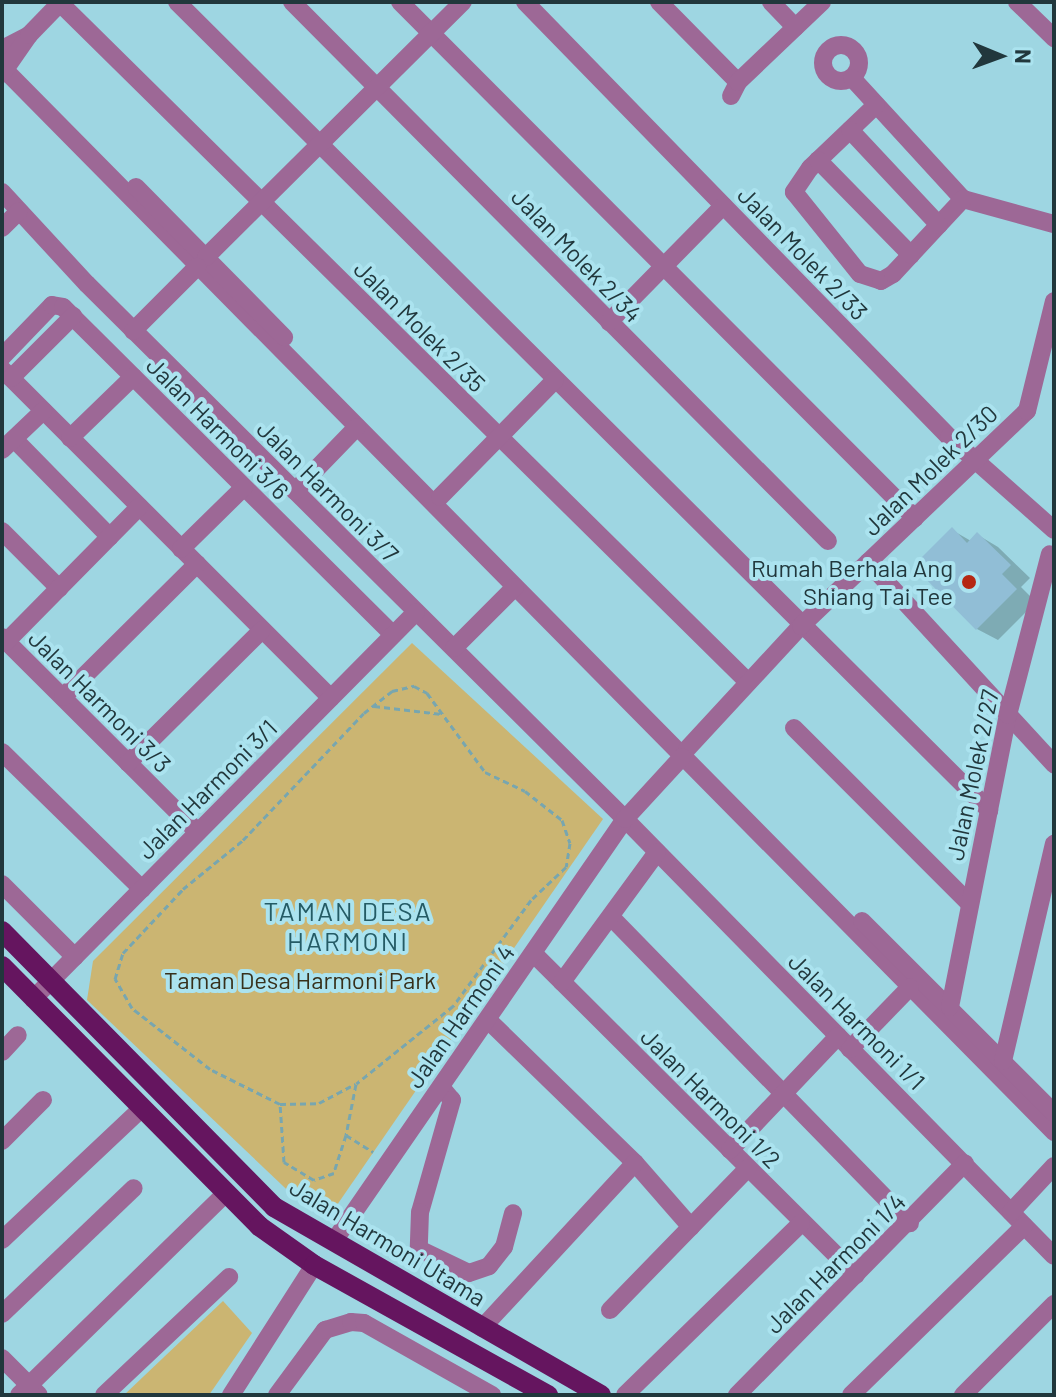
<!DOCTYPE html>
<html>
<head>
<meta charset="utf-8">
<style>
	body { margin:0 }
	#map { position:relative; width:1056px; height:1397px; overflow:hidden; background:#9ed6e2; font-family:Barlow,sans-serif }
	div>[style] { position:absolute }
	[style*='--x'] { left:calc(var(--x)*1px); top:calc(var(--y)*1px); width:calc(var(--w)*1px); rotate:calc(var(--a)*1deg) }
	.green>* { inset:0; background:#cbb572 }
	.shadow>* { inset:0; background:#0003 }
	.building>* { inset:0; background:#91bed6 }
	.path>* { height:3px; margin-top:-1.5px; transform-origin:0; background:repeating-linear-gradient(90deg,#78a6af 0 6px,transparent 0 10px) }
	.minor>* { height:18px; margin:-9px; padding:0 9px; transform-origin:9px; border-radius:9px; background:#9d6896 }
	.minor>.ring { margin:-9px; padding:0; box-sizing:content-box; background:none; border:18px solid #9d6896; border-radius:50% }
	.major>* { height:20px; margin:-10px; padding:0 10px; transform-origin:10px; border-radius:10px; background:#65155f }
	.dots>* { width:22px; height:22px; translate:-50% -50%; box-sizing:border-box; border:4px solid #abe3ef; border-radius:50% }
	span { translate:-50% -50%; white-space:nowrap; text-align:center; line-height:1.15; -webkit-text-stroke:8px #abe3ef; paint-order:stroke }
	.street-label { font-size:24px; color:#21373c }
	.poi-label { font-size:24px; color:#21373c }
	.right { translate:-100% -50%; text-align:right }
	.park-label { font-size:24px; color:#37301b }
	.neighbourhood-label { font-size:26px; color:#245b65; letter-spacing:2px }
	.frame { position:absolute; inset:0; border:4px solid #21373c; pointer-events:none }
	.north { position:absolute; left:960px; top:16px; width:80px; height:80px; -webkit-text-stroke:6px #abe3ef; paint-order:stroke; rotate:91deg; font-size:22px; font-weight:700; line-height:32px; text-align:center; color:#21373c }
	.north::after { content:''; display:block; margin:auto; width:28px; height:36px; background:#21373c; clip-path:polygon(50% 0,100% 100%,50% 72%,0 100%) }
</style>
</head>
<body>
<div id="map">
	<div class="green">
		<i style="clip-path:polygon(412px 643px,603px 819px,337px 1205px,302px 1204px,87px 1000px,93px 961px)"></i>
		<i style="clip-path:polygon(223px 1301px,252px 1333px,209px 1395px,124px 1395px)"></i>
	</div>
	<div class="shadow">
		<i style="clip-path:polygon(952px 530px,971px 541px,978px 535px,998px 547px,1030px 578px,1021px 587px,1036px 602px,998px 640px,977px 629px)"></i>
	</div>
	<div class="building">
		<i style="clip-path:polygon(952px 527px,967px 543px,977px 532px,1011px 565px,1002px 574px,1017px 589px,976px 630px,913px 566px)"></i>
	</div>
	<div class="path">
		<i style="--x:374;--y:706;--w:68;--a:6.7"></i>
		<i style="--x:280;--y:1104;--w:39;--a:-1"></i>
		<i style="--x:319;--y:1103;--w:41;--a:-27.8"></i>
		<i style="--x:346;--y:1135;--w:40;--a:108"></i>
		<i style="--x:334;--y:1173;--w:21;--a:161"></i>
		<i style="--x:314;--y:1180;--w:35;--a:-149"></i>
		<i style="--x:284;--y:1162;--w:58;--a:-93.9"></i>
		<i style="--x:280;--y:1104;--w:78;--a:-153.4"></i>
		<i style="--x:210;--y:1069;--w:99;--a:-142"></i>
		<i style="--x:132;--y:1008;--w:34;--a:-120"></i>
		<i style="--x:115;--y:979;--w:27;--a:-73"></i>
		<i style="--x:123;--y:953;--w:88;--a:-46.8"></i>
		<i style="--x:183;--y:889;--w:77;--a:-39.2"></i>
		<i style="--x:243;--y:840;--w:175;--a:-46.4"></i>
		<i style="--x:364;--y:713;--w:36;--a:-38"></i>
		<i style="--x:392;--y:691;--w:23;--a:-13"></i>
		<i style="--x:414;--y:686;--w:15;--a:28"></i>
		<i style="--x:427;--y:693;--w:98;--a:53.7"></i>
		<i style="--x:485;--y:772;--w:44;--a:25.4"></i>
		<i style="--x:525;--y:791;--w:47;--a:38.1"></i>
		<i style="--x:562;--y:820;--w:24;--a:71"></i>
		<i style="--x:570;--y:843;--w:24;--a:99"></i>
		<i style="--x:566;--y:867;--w:48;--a:136.7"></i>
		<i style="--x:531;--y:900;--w:132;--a:126.3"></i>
		<i style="--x:453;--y:1006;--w:124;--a:141.2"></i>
		<i style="--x:356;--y:1084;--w:52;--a:101.1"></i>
		<i style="--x:346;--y:1135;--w:32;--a:32"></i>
	</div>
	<div class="minor">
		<i style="--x:177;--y:2;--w:1146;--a:44.86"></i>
		<i style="--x:292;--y:2;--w:760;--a:45.16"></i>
		<i style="--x:400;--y:2;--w:729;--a:45.06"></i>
		<i style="--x:525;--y:2;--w:607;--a:45.73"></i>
		<i style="--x:949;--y:437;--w:140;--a:41.5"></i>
		<i style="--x:659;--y:2;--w:112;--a:45.4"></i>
		<i style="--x:771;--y:2;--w:35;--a:46"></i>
		<i style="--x:1017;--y:2;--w:52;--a:44.2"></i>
		<i style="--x:60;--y:3;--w:967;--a:44.62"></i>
		<i class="ring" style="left:823px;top:45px;width:18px;height:18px"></i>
		<i style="--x:2;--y:49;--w:30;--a:-27"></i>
		<i style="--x:5;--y:70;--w:1493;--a:45.35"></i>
		<i style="--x:2;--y:74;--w:47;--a:-55.3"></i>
		<i style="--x:29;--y:35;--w:46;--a:-45.9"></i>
		<i style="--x:852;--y:78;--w:164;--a:47.5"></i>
		<i style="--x:963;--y:199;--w:94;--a:15.4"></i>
		<i style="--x:731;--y:96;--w:16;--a:-63"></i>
		<i style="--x:738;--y:82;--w:116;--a:-43.6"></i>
		<i style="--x:876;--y:105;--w:91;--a:136.3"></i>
		<i style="--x:810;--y:168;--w:29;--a:124"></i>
		<i style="--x:794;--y:192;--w:105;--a:51.2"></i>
		<i style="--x:860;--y:274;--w:22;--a:18"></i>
		<i style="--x:881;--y:281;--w:14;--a:-30"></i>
		<i style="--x:893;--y:274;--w:103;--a:-47"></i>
		<i style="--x:850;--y:130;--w:130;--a:46.9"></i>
		<i style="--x:818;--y:160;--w:133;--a:45.6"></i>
		<i style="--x:136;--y:187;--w:211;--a:45.4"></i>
		<i style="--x:2;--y:192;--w:125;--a:47.3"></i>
		<i style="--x:87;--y:284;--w:759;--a:44.84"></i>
		<i style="--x:625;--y:819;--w:612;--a:45.53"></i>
		<i style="--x:2;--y:228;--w:24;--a:-45"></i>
		<i style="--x:206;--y:257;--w:362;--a:-44.8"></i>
		<i style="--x:609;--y:322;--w:163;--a:-45.5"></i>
		<i style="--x:133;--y:331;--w:91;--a:-45"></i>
		<i style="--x:2;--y:357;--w:72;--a:-46.1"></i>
		<i style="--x:52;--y:305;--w:11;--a:10"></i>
		<i style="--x:63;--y:307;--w:465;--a:44.8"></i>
		<i style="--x:2;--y:369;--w:465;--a:45"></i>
		<i style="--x:11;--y:378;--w:88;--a:-45"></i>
		<i style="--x:70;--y:438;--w:88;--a:-44.1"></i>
		<i style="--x:14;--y:439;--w:137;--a:45.6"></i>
		<i style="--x:2;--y:450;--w:57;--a:-43.6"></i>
		<i style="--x:295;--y:491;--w:89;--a:-45.9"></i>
		<i style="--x:440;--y:497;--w:164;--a:-45.5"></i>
		<i style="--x:2;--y:531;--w:81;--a:45"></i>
		<i style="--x:181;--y:549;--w:88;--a:-44.5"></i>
		<i style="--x:868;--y:562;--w:275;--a:47.4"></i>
		<i style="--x:2;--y:637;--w:276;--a:44.9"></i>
		<i style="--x:6;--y:642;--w:190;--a:-45.4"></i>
		<i style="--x:454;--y:648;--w:86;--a:-45"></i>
		<i style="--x:63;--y:697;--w:189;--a:-44.8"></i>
		<i style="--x:794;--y:728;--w:249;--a:45"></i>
		<i style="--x:687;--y:749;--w:168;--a:-47.2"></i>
		<i style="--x:801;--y:626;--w:312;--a:-43.6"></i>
		<i style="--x:1027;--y:411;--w:113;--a:-76.2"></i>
		<i style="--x:2;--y:752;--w:196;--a:44.4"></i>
		<i style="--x:128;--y:763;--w:189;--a:-44.8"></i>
		<i style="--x:2;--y:884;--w:103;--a:45"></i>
		<i style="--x:611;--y:917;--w:428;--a:45.7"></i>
		<i style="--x:862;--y:921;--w:272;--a:45"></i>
		<i style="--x:533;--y:953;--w:456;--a:44.9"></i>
		<i style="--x:562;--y:982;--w:161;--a:-53.8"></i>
		<i style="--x:33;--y:999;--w:544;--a:-45.3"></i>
		<i style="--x:950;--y:1007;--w:298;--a:-78.8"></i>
		<i style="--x:1008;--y:715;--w:166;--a:-75.4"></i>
		<i style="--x:488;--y:1020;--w:205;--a:44.2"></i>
		<i style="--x:635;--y:1163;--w:85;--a:48.8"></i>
		<i style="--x:850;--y:1049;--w:86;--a:-45.9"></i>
		<i style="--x:2;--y:1052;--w:23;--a:-47"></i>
		<i style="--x:1003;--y:1061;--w:223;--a:-76.8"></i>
		<i style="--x:441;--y:1087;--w:17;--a:50"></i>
		<i style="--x:452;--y:1100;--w:116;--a:105.9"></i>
		<i style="--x:420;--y:1212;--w:37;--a:92"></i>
		<i style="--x:419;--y:1249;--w:55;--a:25.6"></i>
		<i style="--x:469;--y:1273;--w:21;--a:-19"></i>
		<i style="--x:489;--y:1266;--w:24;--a:-52"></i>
		<i style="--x:504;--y:1247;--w:35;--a:-75"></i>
		<i style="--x:2;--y:1141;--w:58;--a:-45"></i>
		<i style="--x:730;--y:1150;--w:157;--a:-46.5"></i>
		<i style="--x:1011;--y:1212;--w:63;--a:-46.9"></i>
		<i style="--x:2;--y:1240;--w:191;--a:-43.3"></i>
		<i style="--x:334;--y:1241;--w:513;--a:-55.41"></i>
		<i style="--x:625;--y:819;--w:84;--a:-47.4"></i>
		<i style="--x:610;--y:1310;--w:198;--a:-45.8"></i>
		<i style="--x:2;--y:1314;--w:182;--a:-43.7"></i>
		<i style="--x:482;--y:1328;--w:225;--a:-47.2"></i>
		<i style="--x:2;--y:1358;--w:52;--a:45"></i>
		<i style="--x:19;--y:1395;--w:289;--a:-44.3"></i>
		<i style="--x:104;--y:1395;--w:172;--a:-43.3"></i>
		<i style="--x:231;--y:1395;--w:154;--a:-57.4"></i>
		<i style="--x:277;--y:1395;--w:81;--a:-53.6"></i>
		<i style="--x:325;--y:1330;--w:27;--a:-17"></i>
		<i style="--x:351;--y:1322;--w:13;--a:4"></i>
		<i style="--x:364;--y:1323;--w:147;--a:29.4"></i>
		<i style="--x:625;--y:1395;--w:246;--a:-44.3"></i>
		<i style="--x:737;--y:1395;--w:325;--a:-45.5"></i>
		<i style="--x:851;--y:1395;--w:242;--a:-44.3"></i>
		<i style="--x:963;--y:1395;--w:129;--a:-45"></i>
	</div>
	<div class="major">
		<i style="--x:2;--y:931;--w:388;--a:45.4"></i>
		<i style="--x:274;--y:1207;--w:377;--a:29.9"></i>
		<i style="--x:2;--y:966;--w:366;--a:45.3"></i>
		<i style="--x:259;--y:1226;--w:67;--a:35.3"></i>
		<i style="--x:314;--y:1265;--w:268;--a:29.1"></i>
	</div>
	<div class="dots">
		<i style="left:969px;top:582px;background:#b52813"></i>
	</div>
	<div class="street-label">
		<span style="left:803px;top:253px;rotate:46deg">Jalan Molek 2/33</span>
		<span style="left:577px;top:255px;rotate:46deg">Jalan Molek 2/34</span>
		<span style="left:420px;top:326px;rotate:45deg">Jalan Molek 2/35</span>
		<span style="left:218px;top:428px;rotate:45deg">Jalan Harmoni 3/6</span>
		<span style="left:930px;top:470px;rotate:-44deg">Jalan Molek 2/30</span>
		<span style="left:328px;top:491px;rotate:45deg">Jalan Harmoni 3/7</span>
		<span style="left:100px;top:701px;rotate:45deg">Jalan Harmoni 3/3</span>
		<span style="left:972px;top:775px;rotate:-78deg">Jalan Molek 2/27</span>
		<span style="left:207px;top:789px;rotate:-45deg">Jalan Harmoni 3/1</span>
		<span style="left:460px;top:1016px;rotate:-55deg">Jalan Harmoni 4</span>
		<span style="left:857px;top:1021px;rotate:45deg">Jalan Harmoni 1/1</span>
		<span style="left:711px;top:1098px;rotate:45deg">Jalan Harmoni 1/2</span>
		<span style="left:388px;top:1242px;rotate:31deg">Jalan Harmoni Utama</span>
		<span style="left:835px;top:1263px;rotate:-45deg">Jalan Harmoni 1/4</span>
	</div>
	<div class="poi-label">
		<span class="right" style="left:953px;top:582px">Rumah Berhala Ang<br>Shiang Tai Tee</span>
	</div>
	<div class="park-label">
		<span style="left:300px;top:980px">Taman Desa Harmoni Park</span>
	</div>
	<div class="neighbourhood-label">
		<span style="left:348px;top:926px">TAMAN DESA<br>HARMONI</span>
	</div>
	<div class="frame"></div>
	<div class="north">N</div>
</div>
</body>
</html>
